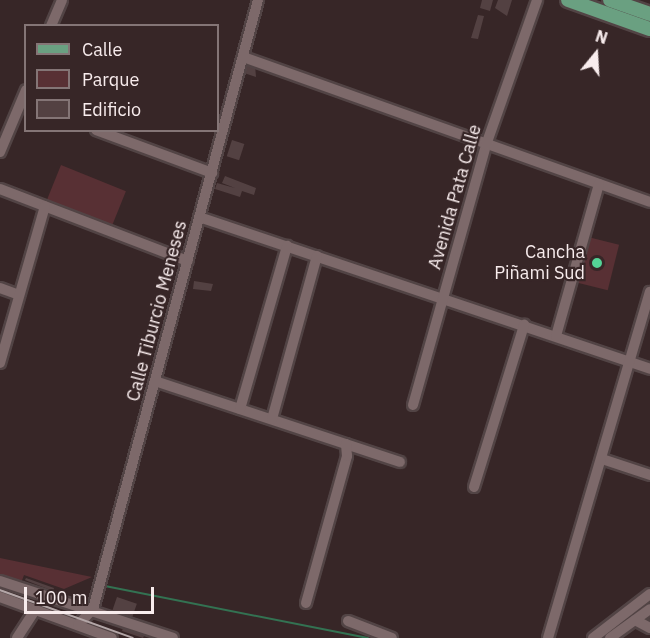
<!DOCTYPE html>
<html>
<head>
<meta charset="utf-8">
<style>
	body { margin:0 }
	#map { position:relative; width:650px; height:638px; overflow:hidden; background:#372627; font-family:"IBM Plex Sans",sans-serif }
	div>[style] { position:absolute }
	[style*='--x'] { left:calc(var(--x)*1px); top:calc(var(--y)*1px); width:calc(var(--w)*1px); rotate:calc(var(--a)*1deg) }
	.green>* { inset:0; background:#583034; transform-origin:0 0 }
	.stream>* { height:2px; margin:-1px; padding:0 1px; transform-origin:1px; border-radius:1px; background:#337252 }
	.building>* { inset:0; background:#534142; transform-origin:0 0 }
	.roads { filter:drop-shadow(2px 0 #524445) drop-shadow(-2px 0 #524445) drop-shadow(0 2px #524445) drop-shadow(0 -2px #524445) }
	.minor>* { height:10px; margin:-5px; padding:0 5px; transform-origin:5px; border-radius:5px; background:#7d696a }
	.major>* { height:14px; margin:-7px; padding:0 7px; transform-origin:7px; border-radius:7px; background:#6aa081 }
	.tram>* { height:1.5px; margin:-0.75px; padding:0 0.75px; transform-origin:0.75px; border-radius:0.75px; background:#b3a6a7 }
	.dots>* { width:16px; height:16px; translate:-50% -50%; box-sizing:border-box; border:3px solid #372627; border-radius:50% }
	span { translate:-50% -50%; white-space:nowrap; text-align:center; line-height:1.15; -webkit-text-stroke:4.5px #372627; paint-order:stroke }
	.street-label { font-size:18px; color:#f8eced }
	.poi-label { font-size:18px; color:#f8eced }
	.right { translate:-100% -50%; text-align:right }
	.legend { position:absolute; left:24px; top:24px; width:195px; height:108px; box-sizing:border-box; background:#372627; border:2px solid #847576; margin:0; padding:8px 10px; list-style:none; font-size:18px; color:#f8eced }
	.legend li { display:flex; align-items:center; gap:12px; height:30px }
	.legend b { width:30px; border:2px solid #847576 }
	.north { position:absolute; left:566px; top:24px; width:60px; height:60px; -webkit-text-stroke:4px #372627; paint-order:stroke; rotate:18deg; font-size:16px; font-weight:700; line-height:24px; text-align:center; color:#f8eced }
	.north::after { content:''; display:block; margin:auto; width:21px; height:27px; background:#f8eced; clip-path:polygon(50% 0,100% 100%,50% 72%,0 100%) }
	.scale { position:absolute; left:24px; top:587px; width:130px; height:27px; box-sizing:border-box; border:3px solid #f8eced; border-top:0; padding-left:8px; font-size:18px; line-height:21px; white-space:nowrap; color:#f8eced; -webkit-text-stroke:4px #372627; paint-order:stroke }
</style>
</head>
<body>
<div id="map">
	<div class="green">
		<i style="left:61px;top:165px;width:70px;height:39px;rotate:22deg"></i>
		<i style="left:588px;top:237px;width:32px;height:47px;rotate:14deg"></i>
		<i style="clip-path:polygon(0 558px,92px 577px,64px 589px,24px 575px,21px 583px,0 576px)"></i>
	</div>
	<div class="stream">
		<i style="--x:101;--y:601;--w:16;--a:-75"></i>
		<i style="--x:105;--y:586;--w:268;--a:11.2"></i>
		<i style="--x:612;--y:630;--w:48;--a:-37.3"></i>
	</div>
	<div class="building">
		<i style="clip-path:polygon(482px 0,493px 0,490px 11px,480px 8px)"></i>
		<i style="clip-path:polygon(498px 0,512px 0,507px 16px,495px 8px)"></i>
		<i style="clip-path:polygon(478px 15px,484px 16px,478px 39px,471px 38px)"></i>
		<i style="clip-path:polygon(247px 62px,255px 65px,256px 77px,244px 73px)"></i>
		<i style="left:232px;top:140px;width:13px;height:17px;rotate:18deg"></i>
		<i style="clip-path:polygon(225px 176px,256px 188px,254px 195px,242px 191px,240px 197px,215px 189px,217px 183px,235px 188px,222px 183px)"></i>
		<i style="clip-path:polygon(194px 281px,213px 284px,211px 291px,193px 289px)"></i>
		<i style="clip-path:polygon(26px 578px,54px 588px,53px 591px,25px 580px)"></i>
		<i style="left:117px;top:597px;width:21px;height:14px;rotate:19deg"></i>
		<i style="clip-path:polygon(123px 628px,144px 636px,143px 638px,122px 631px)"></i>
	</div>
	<div class="roads">
		<div class="minor">
			<i style="--x:51;--y:26;--w:28;--a:-67"></i>
			<i style="--x:243;--y:57;--w:432;--a:19.6"></i>
			<i style="--x:96;--y:130;--w:124;--a:20.3"></i>
			<i style="--x:0;--y:152;--w:67;--a:-67.2"></i>
			<i style="--x:0;--y:189;--w:201;--a:21"></i>
			<i style="--x:199;--y:217;--w:476;--a:18.6"></i>
			<i style="--x:0;--y:288;--w:20;--a:20"></i>
			<i style="--x:556;--y:336;--w:158;--a:-74.2"></i>
			<i style="--x:0;--y:363;--w:163;--a:-74"></i>
			<i style="--x:155;--y:381;--w:258;--a:18.3"></i>
			<i style="--x:413;--y:405;--w:270;--a:-74.3"></i>
			<i style="--x:486;--y:145;--w:154;--a:-70.6"></i>
			<i style="--x:240;--y:409;--w:170;--a:-73.9"></i>
			<i style="--x:272;--y:419;--w:169;--a:-74.6"></i>
			<i style="--x:602;--y:459;--w:51;--a:18.4"></i>
			<i style="--x:474;--y:487;--w:170;--a:-72.8"></i>
			<i style="--x:0;--y:581;--w:182;--a:18.2"></i>
			<i style="--x:0;--y:597;--w:119;--a:20.1"></i>
			<i style="--x:306;--y:603;--w:153;--a:-74.4"></i>
			<i style="--x:347;--y:456;--w:12;--a:-95"></i>
			<i style="--x:635;--y:620;--w:17;--a:28"></i>
			<i style="--x:348;--y:621;--w:47;--a:21.1"></i>
			<i style="--x:78;--y:625;--w:22;--a:-47"></i>
			<i style="--x:93;--y:609;--w:631;--a:-74.84"></i>
			<i style="--x:17;--y:638;--w:33;--a:-57"></i>
			<i style="--x:548;--y:638;--w:361;--a:-73.6"></i>
			<i style="--x:593;--y:638;--w:72;--a:-37.7"></i>
			<i style="--x:610;--y:638;--w:49;--a:-35.9"></i>
		</div>
		<div class="major">
			<i style="--x:568;--y:0;--w:87;--a:19.5"></i>
			<i style="--x:610;--y:0;--w:42;--a:19.3"></i>
		</div>
	</div>
	<div class="tram">
		<i style="--x:0;--y:590;--w:141;--a:19.8"></i>
	</div>
	<div class="dots">
		<i style="left:597px;top:263px;background:#54d396"></i>
	</div>
	<div class="street-label">
		<span style="left:455px;top:197px;rotate:-74deg">Avenida Pata Calle</span>
		<span style="left:157px;top:311px;rotate:-75deg">Calle Tiburcio Meneses</span>
	</div>
	<div class="poi-label">
		<span class="right" style="left:585px;top:263px">Cancha<br>Piñami Sud</span>
	</div>
	<ul class="legend">
	<li><b style="height:8px;background:#6aa081"></b>Calle</li>
	<li><b style="height:16px;background:#583034"></b>Parque</li>
	<li><b style="height:16px;background:#534142"></b>Edificio</li>
	</ul>
	<div class="north">N</div>
	<div class="scale">100 m</div>
</div>
</body>
</html>
